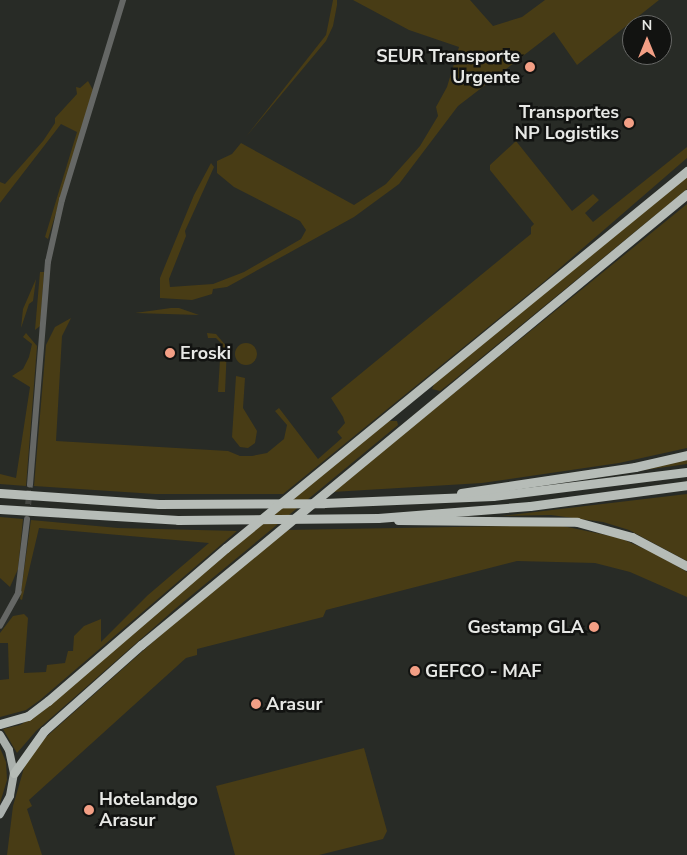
<!DOCTYPE html>
<html>
<head>
<meta charset="utf-8">
<style>
	body { margin:0 }
	#map { position:relative; width:687px; height:855px; overflow:hidden; background:#282b26; font-family:"Nunito Sans",sans-serif }
	div>[style] { position:absolute }
	[style*='--x'] { left:calc(var(--x)*1px); top:calc(var(--y)*1px); width:calc(var(--w)*1px); rotate:calc(var(--a)*1deg) }
	.green>* { inset:0; background:#483c15 }
	.round { border-radius:50% }
	.tertiary-tunnel>* { height:5.5px; margin-top:-2.75px; transform-origin:0; background:repeating-linear-gradient(90deg,#454743 0 5.5px,transparent 0 8.5px) }
	.tertiary>* { height:5.5px; margin:-2.75px; padding:0 2.75px; transform-origin:2.75px; border-radius:2.75px; background:#656765 }
	.trunk>* { height:8px; margin:-4px; padding:0 4px; transform-origin:4px; border-radius:4px; background:#aab0ac }
	.motorway>* { height:9px; margin:-4.5px; padding:0 4.5px; transform-origin:4.5px; border-radius:4.5px; background:#b6bcb7 }
	.dots>* { width:14px; height:14px; translate:-50% -50%; box-sizing:border-box; border:2px solid #121311; border-radius:50% }
	span { translate:-50% -50%; white-space:nowrap; text-align:center; line-height:1.15; -webkit-text-stroke:5px #121311; paint-order:stroke }
	.poi-label { font-size:18px; color:#e7e8e5; font-weight:700 }
	.right { translate:-100% -50%; text-align:right }
	.left { translate:0 -50%; text-align:left }
	.north { position:absolute; left:622px; top:15px; width:50px; height:50px; box-sizing:border-box; background:#121311; border:1px solid #676866; border-radius:50%; rotate:0deg; font-size:14px; font-weight:700; line-height:20px; text-align:center; color:#e7e8e5 }
	.north::after { content:''; display:block; margin:auto; width:18px; height:22px; background:#f39f85; clip-path:polygon(50% 0,100% 100%,50% 72%,0 100%) }
</style>
</head>
<body>
<div id="map">
	<div class="green">
		<i style="clip-path:polygon(333px 0,337px 0,337px 5px,333px 26px,326px 41px,245px 138px,326px 35px)"></i>
		<i style="clip-path:polygon(353px 0,470px 0,493px 26px,522px 17px,545px 0,659px 0,577px 65px,554px 32px,458px 106px,399px 184px,354px 217px,227px 287px,213px 289px,212px 294px,192px 300px,160px 298px,160px 278px,194px 195px,211px 163px,214px 167px,185px 231px,186px 236px,169px 279px,170px 287px,213px 284px,244px 272px,301px 239px,306px 230px,300px 221px,234px 187px,217px 173px,217px 161px,232px 154px,241px 143px,354px 205px,386px 184px,420px 146px,438px 116px,436px 107px,447px 87px,459px 47px,409px 30px)"></i>
		<i style="clip-path:polygon(88px 81px,93px 90px,48px 239px,45px 237px,77px 132px,61px 124px,0 203px,0 182px,5px 184px,43px 141px,55px 123px,55px 118px,77px 94px,76px 87px,80px 88px)"></i>
		<i style="clip-path:polygon(516px 141px,572px 211px,593px 194px,599px 200px,585px 213px,593px 222px,687px 147px,687px 158px,546px 280px,283px 494px,155px 494px,34px 486px,46px 345px,55px 327px,71px 318px,62px 336px,56px 441px,228px 451px,240px 456px,252px 456px,267px 453px,284px 439px,287px 425px,275px 411px,279px 408px,318px 459px,342px 438px,337px 432px,345px 423px,343px 417px,331px 398px,531px 234px,531px 227px,534px 224px,490px 170px,490px 165px)"></i>
		<i style="clip-path:polygon(687px 176px,687px 189px,454px 380px,440px 391px,432px 389px,435px 382px)"></i>
		<i style="clip-path:polygon(687px 204px,687px 448px,619px 463px,482px 483px,332px 492px)"></i>
		<i style="clip-path:polygon(40px 272px,44px 272px,40px 326px,35px 330px)"></i>
		<i style="clip-path:polygon(36px 279px,33px 301px,29px 304px,21px 328px,23px 309px)"></i>
		<i style="clip-path:polygon(179px 308px,199px 315px,135px 313px,171px 308px)"></i>
		<i style="clip-path:polygon(26px 333px,37px 346px,26px 486px,0 484px,0 474px,16px 478px,30px 387px,12px 376px,23px 369px,29px 357px,32px 344px,23px 337px)"></i>
		<i style="clip-path:polygon(207px 333px,216px 334px,227px 347px,225px 392px,218px 392px,221px 343px,216px 338px,208px 338px)"></i>
		<i class="round" style="left:235px;top:343px;width:22px;height:22px"></i>
		<i style="clip-path:polygon(236px 376px,245px 378px,243px 408px,257px 431px,255px 443px,248px 448px,240px 447px,232px 437px)"></i>
		<i style="clip-path:polygon(388px 421px,397px 421px,398px 425px,175px 609px,36px 731px,17px 753px,3px 729px,20px 725px,42px 712px,201px 574px)"></i>
		<i style="clip-path:polygon(687px 457px,687px 464px,616px 474px)"></i>
		<i style="clip-path:polygon(687px 494px,687px 561px,629px 530px,603px 522px,551px 515px,501px 516px)"></i>
		<i style="clip-path:polygon(0 517px,23px 519px,18px 569px,10px 587px,0 578px)"></i>
		<i style="clip-path:polygon(31px 520px,118px 528px,237px 531px,40px 700px,26px 710px,0 717px,0 680px,9px 679px,8px 643px,0 643px,0 633px,13px 616px,24px 614px,28px 618px,24px 673px,46px 672px,47px 665px,65px 663px,68px 651px,73px 651px,74px 636px,84px 626px,101px 619px,101px 642px,148px 595px,209px 543px,39px 528px,22px 600px,20px 599px)"></i>
		<i style="clip-path:polygon(558px 525px,620px 538px,656px 554px,687px 572px,687px 597px,630px 572px,595px 563px,517px 561px,326px 610px,323px 617px,197px 649px,197px 655px,186px 658px,29px 800px,32px 806px,27px 809px,42px 855px,7px 855px,13px 806px,26px 761px,36px 746px,190px 609px,286px 530px)"></i>
		<i style="clip-path:polygon(0 748px,6px 762px,7px 780px,0 803px)"></i>
		<i style="clip-path:polygon(364px 748px,387px 831px,383px 839px,319px 855px,235px 855px,216px 786px)"></i>
	</div>
	<div class="tertiary-tunnel">
		<i style="--x:27;--y:513;--w:28;--a:-84"></i>
	</div>
	<div class="tertiary">
		<i style="--x:30;--y:485;--w:224;--a:-85.4"></i>
		<i style="--x:48;--y:262;--w:64;--a:-77.3"></i>
		<i style="--x:62;--y:200;--w:209;--a:-73"></i>
		<i style="--x:0;--y:626;--w:38;--a:-61"></i>
		<i style="--x:18;--y:593;--w:74;--a:-83"></i>
	</div>
	<div class="trunk">
		<i style="--x:0;--y:735;--w:17;--a:59"></i>
		<i style="--x:9;--y:750;--w:24;--a:78"></i>
		<i style="--x:14;--y:773;--w:23;--a:100"></i>
		<i style="--x:10;--y:796;--w:21;--a:119"></i>
	</div>
	<div class="motorway">
		<i style="--x:0;--y:493;--w:159;--a:4"></i>
		<i style="--x:159;--y:504;--w:165;--a:-0.3"></i>
		<i style="--x:324;--y:503;--w:169;--a:-2.4"></i>
		<i style="--x:493;--y:496;--w:195;--a:-7.1"></i>
		<i style="--x:461;--y:493;--w:176;--a:-8.5"></i>
		<i style="--x:635;--y:467;--w:53;--a:-13"></i>
		<i style="--x:0;--y:509;--w:178;--a:3.5"></i>
		<i style="--x:178;--y:520;--w:200;--a:-0.6"></i>
		<i style="--x:378;--y:518;--w:152;--a:-4.5"></i>
		<i style="--x:530;--y:506;--w:158;--a:-7.6"></i>
		<i style="--x:398;--y:520;--w:179;--a:0.6"></i>
		<i style="--x:577;--y:522;--w:57;--a:15.3"></i>
		<i style="--x:632;--y:537;--w:62;--a:27.8"></i>
		<i style="--x:0;--y:724;--w:29;--a:-16"></i>
		<i style="--x:28;--y:716;--w:25;--a:-37"></i>
		<i style="--x:48;--y:701;--w:235;--a:-40.7"></i>
		<i style="--x:226;--y:548;--w:596;--a:-39.28"></i>
		<i style="--x:14;--y:773;--w:52;--a:-54.5"></i>
		<i style="--x:44;--y:731;--w:130;--a:-41.6"></i>
		<i style="--x:141;--y:645;--w:708;--a:-39.56"></i>
	</div>
	<div class="dots">
		<i style="left:530px;top:67px;background:#f39f85"></i>
		<i style="left:629px;top:123px;background:#f39f85"></i>
		<i style="left:170px;top:353px;background:#f39f85"></i>
		<i style="left:594px;top:627px;background:#f39f85"></i>
		<i style="left:415px;top:671px;background:#f39f85"></i>
		<i style="left:256px;top:704px;background:#f39f85"></i>
		<i style="left:89px;top:810px;background:#f39f85"></i>
	</div>
	<div class="poi-label">
		<span class="right" style="left:520px;top:67px">SEUR Transporte<br>Urgente</span>
		<span class="right" style="left:619px;top:123px">Transportes<br>NP Logistiks</span>
		<span class="left" style="left:180px;top:353px">Eroski</span>
		<span class="right" style="left:584px;top:627px">Gestamp GLA</span>
		<span class="left" style="left:425px;top:671px">GEFCO - MAF</span>
		<span class="left" style="left:266px;top:704px">Arasur</span>
		<span class="left" style="left:99px;top:810px">Hotelandgo<br>Arasur</span>
	</div>
	<div class="north">N</div>
</div>
</body>
</html>
